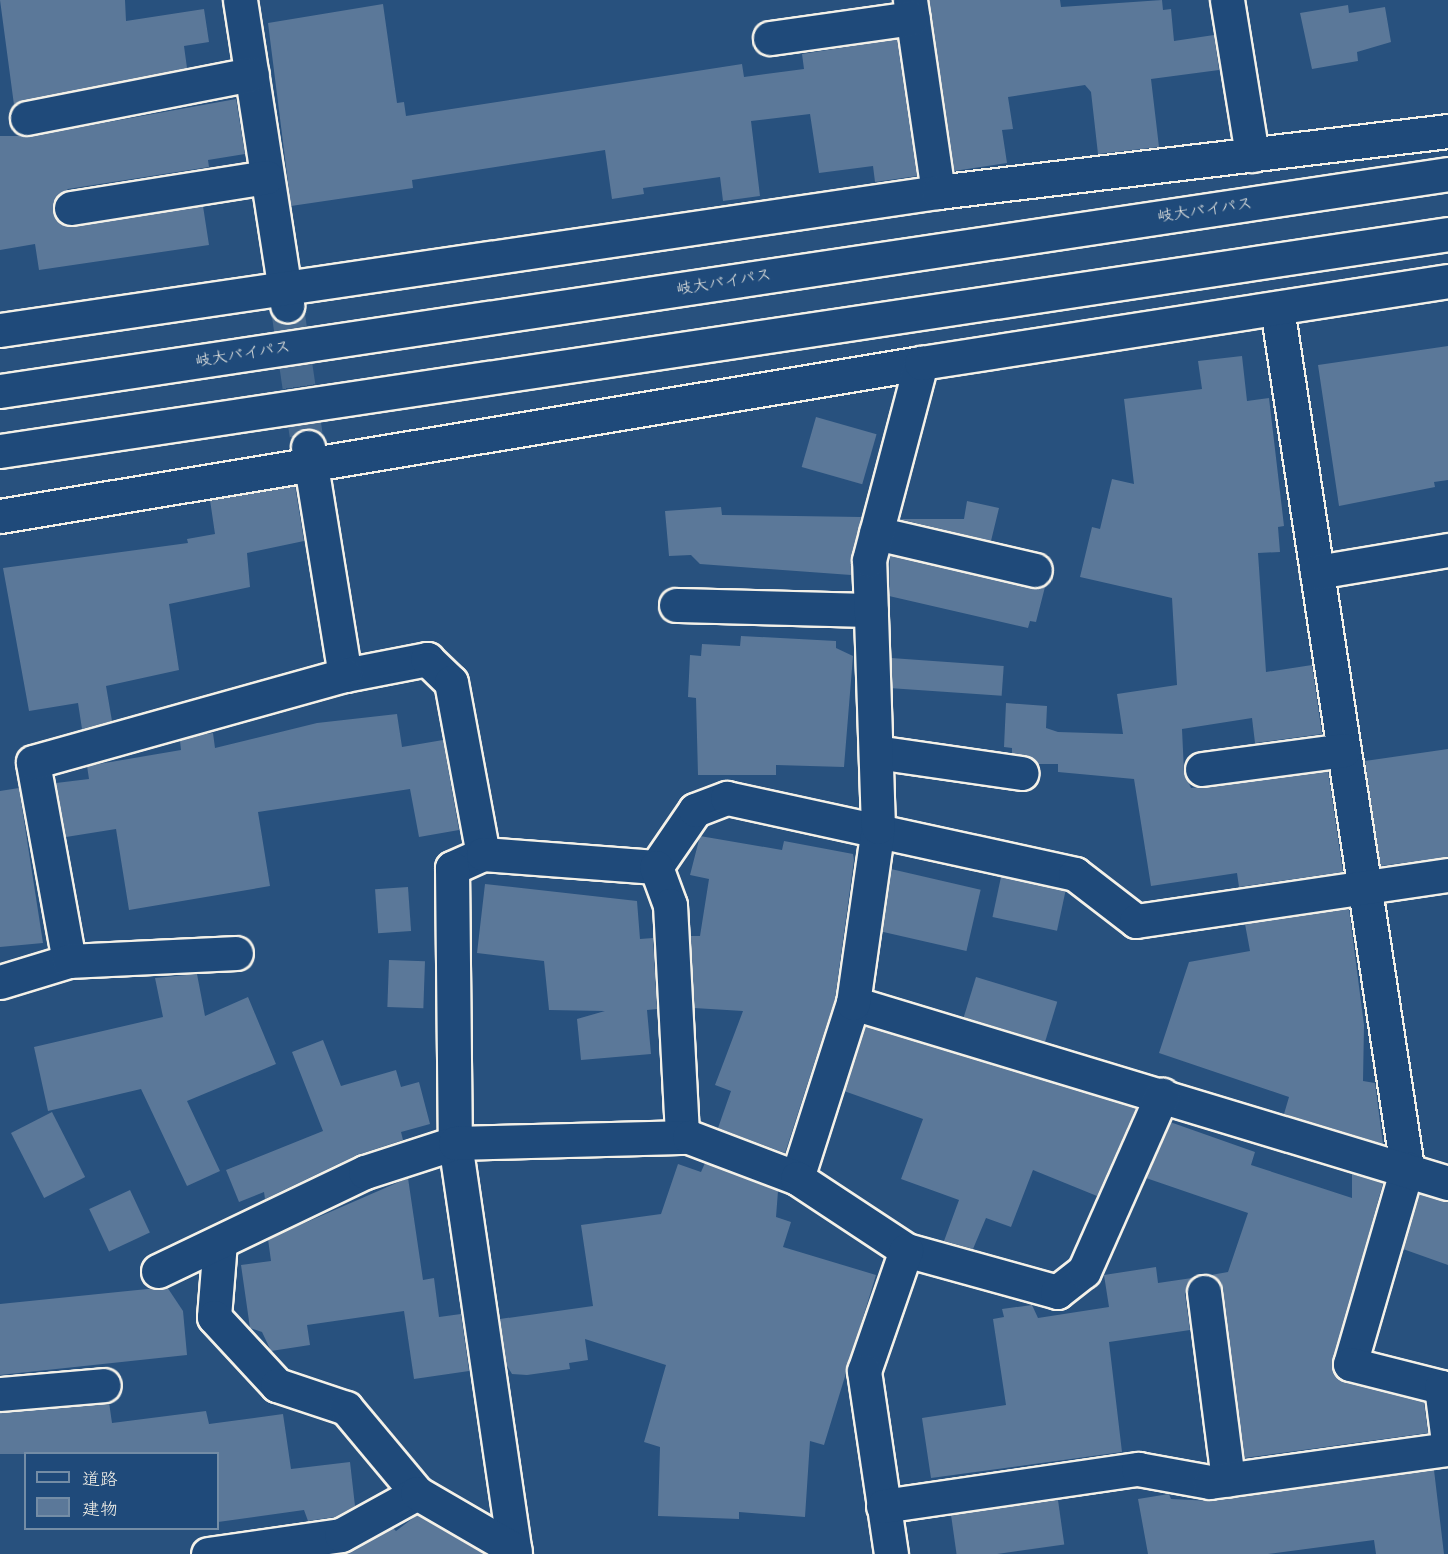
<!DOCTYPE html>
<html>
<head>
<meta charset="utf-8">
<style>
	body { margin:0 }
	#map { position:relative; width:1448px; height:1554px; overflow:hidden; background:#28517e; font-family:"Shantell Sans","Klee One",sans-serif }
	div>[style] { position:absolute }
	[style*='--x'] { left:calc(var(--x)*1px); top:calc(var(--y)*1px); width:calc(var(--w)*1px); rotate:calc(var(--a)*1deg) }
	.building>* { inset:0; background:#5b7899; transform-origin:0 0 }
	.minor-tunnel>* { height:33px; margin-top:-16.5px; transform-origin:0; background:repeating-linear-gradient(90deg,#47698e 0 33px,transparent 0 49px) }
	.roads { filter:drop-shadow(2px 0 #f4f1e8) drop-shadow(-2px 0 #f4f1e8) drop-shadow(0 2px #f4f1e8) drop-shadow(0 -2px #f4f1e8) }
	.minor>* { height:33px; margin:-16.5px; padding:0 16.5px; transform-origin:16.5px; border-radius:16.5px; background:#1f4a7a }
	.highway>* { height:33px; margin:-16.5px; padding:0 16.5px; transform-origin:16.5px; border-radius:16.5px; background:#1f4a7a }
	span { translate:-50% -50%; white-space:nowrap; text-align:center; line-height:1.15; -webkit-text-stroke:4.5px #1f4a7a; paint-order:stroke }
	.street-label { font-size:16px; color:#f4f1e8 }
	.legend { position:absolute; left:24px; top:1452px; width:195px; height:78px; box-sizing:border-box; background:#1f4a7a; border:2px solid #748da6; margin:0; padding:8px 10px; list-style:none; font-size:18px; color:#f4f1e8 }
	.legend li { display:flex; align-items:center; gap:12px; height:30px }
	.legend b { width:30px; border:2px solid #748da6 }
</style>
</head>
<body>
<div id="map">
	<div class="building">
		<i style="clip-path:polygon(0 0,125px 0,126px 21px,204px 9px,209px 42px,184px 46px,187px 68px,14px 105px)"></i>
		<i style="clip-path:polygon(929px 0,1060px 0,1061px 7px,1162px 0,1163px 10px,1171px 9px,1174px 41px,1214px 35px,1219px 70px,1151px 79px,1159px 147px,1098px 154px,1091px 92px,1085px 85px,1008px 97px,1013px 129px,1002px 130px,1007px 163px,954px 171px)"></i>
		<i style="clip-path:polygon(383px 4px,397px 103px,404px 102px,406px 116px,742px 64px,744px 77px,804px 69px,802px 54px,897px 39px,917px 176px,875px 182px,873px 166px,819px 173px,810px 114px,751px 121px,760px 196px,723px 201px,720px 177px,643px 188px,644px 194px,612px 199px,605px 150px,412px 180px,413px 188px,291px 206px,268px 23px)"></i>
		<i style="clip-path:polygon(1348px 5px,1349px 13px,1385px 7px,1391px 42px,1357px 52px,1358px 61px,1312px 69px,1300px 13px)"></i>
		<i style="clip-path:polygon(236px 99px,245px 154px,208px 160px,209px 167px,68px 189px,53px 202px,56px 219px,73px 227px,203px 206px,209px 245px,39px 270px,35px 244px,0 250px,0 136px,31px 136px)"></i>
		<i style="clip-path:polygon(1448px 346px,1448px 480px,1434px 482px,1435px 487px,1339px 506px,1318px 365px)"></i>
		<i style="clip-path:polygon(1242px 356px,1247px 401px,1269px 398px,1284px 526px,1278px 527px,1280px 552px,1258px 553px,1266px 672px,1312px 665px,1322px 734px,1255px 743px,1252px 718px,1182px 729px,1184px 772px,1191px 788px,1328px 771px,1343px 872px,1239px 887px,1237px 873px,1151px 886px,1134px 779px,1058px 772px,1058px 764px,1037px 764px,1012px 753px,1012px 748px,1004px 747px,1006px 703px,1047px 706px,1046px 728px,1058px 732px,1123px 734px,1117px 694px,1177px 685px,1172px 598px,1080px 577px,1092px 527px,1100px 529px,1112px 479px,1134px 484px,1124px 399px,1202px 389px,1198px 361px)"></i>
		<i style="left:816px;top:417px;width:63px;height:52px;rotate:16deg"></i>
		<i style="clip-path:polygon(295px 486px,304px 541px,247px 553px,250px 587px,169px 604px,179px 670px,106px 686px,112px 721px,82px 729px,78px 703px,29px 711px,3px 568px,188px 543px,187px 539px,215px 534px,210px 500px)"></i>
		<i style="clip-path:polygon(967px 501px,999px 508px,991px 541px,899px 519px,964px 519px)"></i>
		<i style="clip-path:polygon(721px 507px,722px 515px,861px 517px,851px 575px,700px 564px,691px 555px,669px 556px,665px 511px)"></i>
		<i style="clip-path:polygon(890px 555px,1045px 587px,1036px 622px,1030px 621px,1028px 628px,889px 596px)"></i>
		<i style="clip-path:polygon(741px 636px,836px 641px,836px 648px,853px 656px,844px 767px,776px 765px,776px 775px,698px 775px,696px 698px,688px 697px,690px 655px,701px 656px,702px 644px,740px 646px)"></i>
		<i style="left:891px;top:658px;width:113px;height:30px;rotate:4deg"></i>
		<i style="clip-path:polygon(397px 714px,402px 747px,443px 740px,459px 830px,419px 837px,410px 789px,258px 812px,270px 886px,129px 910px,116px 829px,66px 837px,56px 783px,89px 779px,87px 766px,181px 750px,180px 741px,199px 735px,213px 733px,215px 748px,317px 723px)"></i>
		<i style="clip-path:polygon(1448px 749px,1448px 857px,1380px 866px,1365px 761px)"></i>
		<i style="clip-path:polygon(19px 788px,43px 943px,0 947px,0 791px)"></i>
		<i style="clip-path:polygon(700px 836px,782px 850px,784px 841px,853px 854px,854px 860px,835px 999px,785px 1153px,718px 1128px,731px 1091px,715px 1085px,743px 1011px,694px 1008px,690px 936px,700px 936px,709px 879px,690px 875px)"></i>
		<i style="left:891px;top:869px;width:92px;height:63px;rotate:13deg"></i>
		<i style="left:1001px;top:877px;width:66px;height:41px;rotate:12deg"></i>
		<i style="clip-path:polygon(485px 884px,637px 901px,640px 939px,653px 938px,657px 1009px,647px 1010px,651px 1054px,581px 1060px,577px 1019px,605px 1011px,549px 1010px,544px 961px,477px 953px)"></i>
		<i style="left:408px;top:887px;width:44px;height:33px;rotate:86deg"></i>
		<i style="clip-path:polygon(1349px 909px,1364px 1025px,1363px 1081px,1375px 1083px,1383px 1144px,1284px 1114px,1289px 1097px,1159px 1053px,1189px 962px,1250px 951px,1245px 924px)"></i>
		<i style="left:389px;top:960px;width:36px;height:47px;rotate:2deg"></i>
		<i style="clip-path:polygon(197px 974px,205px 1016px,248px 997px,276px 1064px,187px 1101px,220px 1171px,187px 1186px,141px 1089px,48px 1111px,34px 1047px,163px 1017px,155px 978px)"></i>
		<i style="left:976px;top:977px;width:85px;height:42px;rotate:17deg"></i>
		<i style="clip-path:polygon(865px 1026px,1136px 1108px,1097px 1196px,1033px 1170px,1011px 1227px,986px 1218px,973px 1249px,944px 1241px,959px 1200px,901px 1179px,923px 1119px,844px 1091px)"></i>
		<i style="clip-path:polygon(323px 1040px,341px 1086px,396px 1070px,401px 1087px,419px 1082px,430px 1124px,401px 1132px,403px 1140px,357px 1155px,265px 1199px,264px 1192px,239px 1202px,226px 1170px,323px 1131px,292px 1052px)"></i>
		<i style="left:52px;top:1112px;width:73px;height:46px;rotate:63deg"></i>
		<i style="clip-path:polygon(1170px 1122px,1255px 1152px,1251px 1165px,1352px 1198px,1352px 1174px,1383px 1183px,1332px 1368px,1345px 1382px,1424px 1402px,1428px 1433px,1244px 1458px,1223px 1290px,1211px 1275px,1228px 1272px,1248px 1213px,1146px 1178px)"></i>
		<i style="clip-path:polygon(705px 1163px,778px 1191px,776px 1217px,791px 1222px,783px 1247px,876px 1275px,824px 1445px,810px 1441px,805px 1517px,739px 1512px,739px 1519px,658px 1516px,660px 1447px,644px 1442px,666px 1365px,585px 1339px,588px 1360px,569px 1363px,570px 1369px,527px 1375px,512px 1374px,507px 1366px,500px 1319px,593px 1306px,581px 1225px,661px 1214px,678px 1164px,701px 1172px)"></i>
		<i style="clip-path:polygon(408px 1178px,423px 1280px,434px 1278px,439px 1317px,461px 1314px,469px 1371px,414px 1379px,404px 1311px,307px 1325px,310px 1345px,271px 1351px,262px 1332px,250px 1328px,241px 1265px,271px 1261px,268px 1239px)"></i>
		<i style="left:130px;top:1190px;width:47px;height:45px;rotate:65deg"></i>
		<i style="clip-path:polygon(1419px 1194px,1448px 1202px,1448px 1265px,1403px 1249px)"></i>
		<i style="clip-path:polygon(1156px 1267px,1158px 1283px,1192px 1278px,1185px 1294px,1190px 1330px,1109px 1342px,1122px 1452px,931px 1478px,922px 1418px,1006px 1405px,993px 1319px,1004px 1317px,1002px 1309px,1032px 1305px,1038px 1318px,1109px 1307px,1104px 1275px)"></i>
		<i style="clip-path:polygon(167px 1287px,183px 1311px,187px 1355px,0 1375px,0 1304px)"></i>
		<i style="clip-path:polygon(109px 1402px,112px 1423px,206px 1411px,209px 1424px,283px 1414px,291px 1469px,350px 1462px,355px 1506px,335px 1517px,308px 1521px,304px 1510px,218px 1522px,218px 1454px,0 1454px,0 1412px)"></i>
		<i style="clip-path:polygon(1434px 1470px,1444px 1554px,1376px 1554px,1374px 1540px,1268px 1554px,1148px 1554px,1138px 1499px,1169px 1494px,1171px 1499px,1213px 1501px)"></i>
		<i style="left:1058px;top:1500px;width:45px;height:108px;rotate:82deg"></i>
		<i style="clip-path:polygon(417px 1515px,484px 1554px,341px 1554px,393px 1528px,396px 1531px)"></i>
	</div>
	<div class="minor-tunnel">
		<i style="--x:287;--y:305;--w:144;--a:81.6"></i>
	</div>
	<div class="roads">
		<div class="minor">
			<i style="--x:240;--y:0;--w:309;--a:81.2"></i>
			<i style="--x:910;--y:0;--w:194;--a:81.7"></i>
			<i style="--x:1227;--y:0;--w:157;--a:80.8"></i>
			<i style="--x:770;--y:38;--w:144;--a:-8"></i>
			<i style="--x:27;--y:118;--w:229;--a:-11.1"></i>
			<i style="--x:71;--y:208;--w:198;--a:-9"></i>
			<i style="--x:1277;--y:308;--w:870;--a:81.4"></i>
			<i style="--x:1407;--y:1168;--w:204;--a:106.2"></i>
			<i style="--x:1350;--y:1364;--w:94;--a:14.2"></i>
			<i style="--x:1441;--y:1387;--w:55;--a:82.7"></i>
			<i style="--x:0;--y:330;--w:948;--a:-8.37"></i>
			<i style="--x:938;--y:192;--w:514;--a:-6.82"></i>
			<i style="--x:308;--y:447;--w:231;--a:80.8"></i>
			<i style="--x:345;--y:675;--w:84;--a:-11"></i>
			<i style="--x:427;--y:659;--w:33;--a:44"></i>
			<i style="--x:451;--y:682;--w:175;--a:79.5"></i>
			<i style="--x:483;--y:854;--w:34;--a:156"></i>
			<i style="--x:452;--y:868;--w:275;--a:89.4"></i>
			<i style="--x:455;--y:1143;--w:415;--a:81.7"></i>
			<i style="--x:0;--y:516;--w:934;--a:-9.43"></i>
			<i style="--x:876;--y:533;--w:163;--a:13.1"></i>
			<i style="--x:1317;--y:572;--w:133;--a:-9.5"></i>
			<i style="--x:676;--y:605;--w:195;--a:1.5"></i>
			<i style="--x:876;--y:752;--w:147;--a:8.2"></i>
			<i style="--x:1202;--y:769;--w:143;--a:-7.6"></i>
			<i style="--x:483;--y:854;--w:173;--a:4.3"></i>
			<i style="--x:656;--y:867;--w:69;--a:-55.6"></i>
			<i style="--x:695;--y:810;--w:34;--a:-21"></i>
			<i style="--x:727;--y:798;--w:356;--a:12.3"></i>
			<i style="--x:1075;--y:874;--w:77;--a:37.6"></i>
			<i style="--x:1136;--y:921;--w:315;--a:-8.4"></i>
			<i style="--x:656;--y:867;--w:40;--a:69.8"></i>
			<i style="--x:670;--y:905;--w:232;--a:87"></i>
			<i style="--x:69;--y:961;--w:202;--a:-100.3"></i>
			<i style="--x:33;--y:762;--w:324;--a:-15.6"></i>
			<i style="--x:0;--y:982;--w:72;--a:-16.9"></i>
			<i style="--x:69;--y:961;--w:167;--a:-2.7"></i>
			<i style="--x:853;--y:1003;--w:622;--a:16.83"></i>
			<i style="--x:797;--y:1178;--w:184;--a:-72.3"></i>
			<i style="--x:853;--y:1003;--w:178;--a:-81.9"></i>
			<i style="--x:878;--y:827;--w:267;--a:-91.9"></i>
			<i style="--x:869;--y:560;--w:204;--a:-75.2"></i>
			<i style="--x:921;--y:363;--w:533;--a:-8.84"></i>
			<i style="--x:220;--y:1242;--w:75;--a:94.6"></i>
			<i style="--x:214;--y:1317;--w:93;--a:47.2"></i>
			<i style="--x:277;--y:1385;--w:73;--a:18.4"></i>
			<i style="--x:346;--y:1408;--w:111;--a:50.1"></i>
			<i style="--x:906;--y:1250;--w:157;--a:15.5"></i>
			<i style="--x:1057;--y:1292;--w:34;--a:-38"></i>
			<i style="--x:1084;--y:1271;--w:193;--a:-66.1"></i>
			<i style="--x:158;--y:1271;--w:229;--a:-25.6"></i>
			<i style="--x:365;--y:1172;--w:95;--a:-17.9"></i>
			<i style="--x:455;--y:1143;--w:234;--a:-1.5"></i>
			<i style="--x:689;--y:1137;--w:116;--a:20.8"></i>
			<i style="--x:797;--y:1178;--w:131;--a:33.4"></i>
			<i style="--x:906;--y:1250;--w:128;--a:109.1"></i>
			<i style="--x:864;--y:1371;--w:185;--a:81.6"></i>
			<i style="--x:1204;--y:1292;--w:189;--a:82.7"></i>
			<i style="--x:0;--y:1394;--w:104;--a:-4.9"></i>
			<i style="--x:883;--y:1506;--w:258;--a:-8.3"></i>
			<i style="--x:1138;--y:1469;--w:73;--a:10.2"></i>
			<i style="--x:1210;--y:1482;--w:240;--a:-7.9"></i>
			<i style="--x:208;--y:1554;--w:134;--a:-8.1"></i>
			<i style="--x:341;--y:1535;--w:87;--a:-28.9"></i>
			<i style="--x:417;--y:1493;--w:113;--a:30.2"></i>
		</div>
		<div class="highway">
			<i style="--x:0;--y:391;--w:1464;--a:-8.52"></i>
			<i style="--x:0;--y:451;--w:1464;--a:-8.52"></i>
		</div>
	</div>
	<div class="street-label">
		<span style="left:1205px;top:210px;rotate:-8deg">岐大バイパス</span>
		<span style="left:724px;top:282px;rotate:-9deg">岐大バイパス</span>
		<span style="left:243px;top:354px;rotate:-9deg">岐大バイパス</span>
	</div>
	<ul class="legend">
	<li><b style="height:8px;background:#1f4a7a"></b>道路</li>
	<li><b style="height:16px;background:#5b7899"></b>建物</li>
	</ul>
</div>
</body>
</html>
